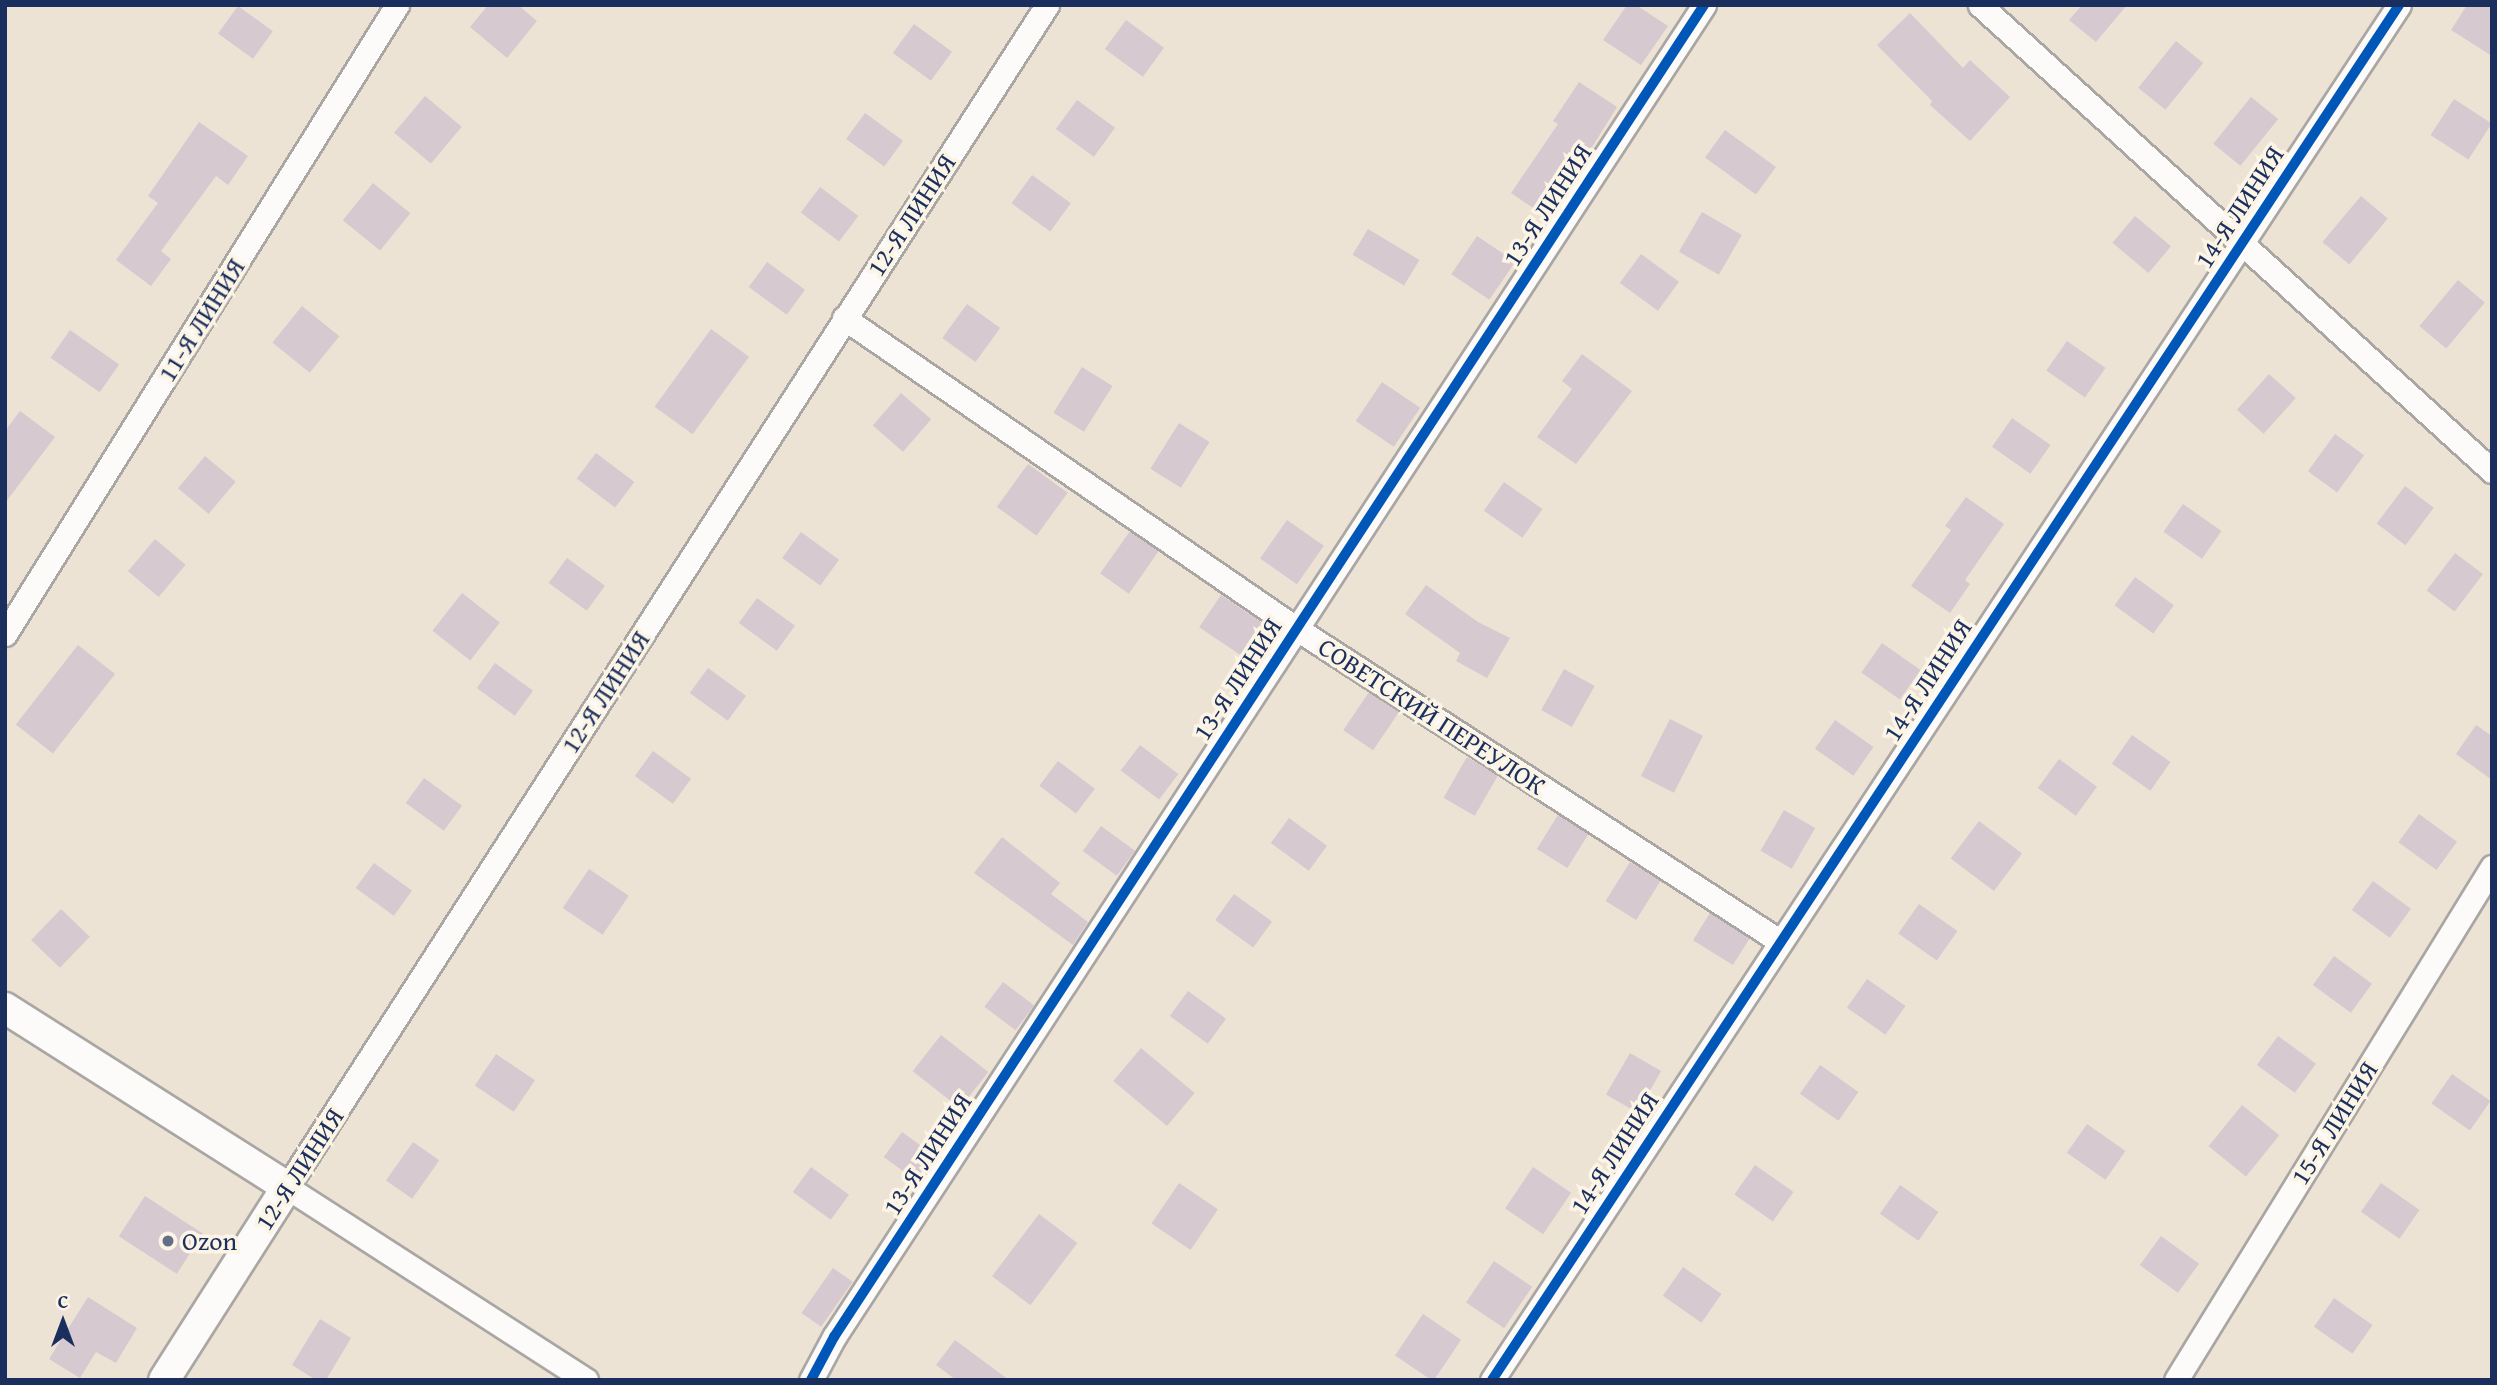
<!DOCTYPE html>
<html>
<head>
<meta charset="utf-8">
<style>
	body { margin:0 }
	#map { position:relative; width:2497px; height:1385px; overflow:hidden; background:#ede3d5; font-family:"Gentium Book Plus",serif }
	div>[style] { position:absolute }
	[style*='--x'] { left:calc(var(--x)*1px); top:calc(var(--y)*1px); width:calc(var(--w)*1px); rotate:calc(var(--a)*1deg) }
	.building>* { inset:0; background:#d6c9d0; transform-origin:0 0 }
	.roads { filter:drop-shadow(2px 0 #a9a6a4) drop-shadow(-2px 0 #a9a6a4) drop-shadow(0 2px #a9a6a4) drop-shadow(0 -2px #a9a6a4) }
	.minor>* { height:23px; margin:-11.5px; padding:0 11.5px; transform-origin:11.5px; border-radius:11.5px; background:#fcfbf9 }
	.tertiary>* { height:30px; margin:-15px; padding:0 15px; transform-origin:15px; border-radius:15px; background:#fcfbf9 }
	.cycleway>* { height:10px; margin:-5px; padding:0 5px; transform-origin:5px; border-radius:5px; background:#0057b8 }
	.dots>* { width:19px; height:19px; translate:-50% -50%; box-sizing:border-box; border:4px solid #fcf5e5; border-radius:50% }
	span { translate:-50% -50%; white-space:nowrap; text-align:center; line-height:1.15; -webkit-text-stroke:7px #fcf5e5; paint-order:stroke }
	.street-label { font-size:26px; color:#1b2f5e }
	.poi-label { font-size:26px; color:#1b2f5e }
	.left { translate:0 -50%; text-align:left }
	.frame { position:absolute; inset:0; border:7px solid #1b2f5e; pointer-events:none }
	.north { position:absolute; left:28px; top:1287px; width:70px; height:70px; -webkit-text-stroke:5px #fcf5e5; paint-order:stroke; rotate:0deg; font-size:19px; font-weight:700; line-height:28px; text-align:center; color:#1b2f5e }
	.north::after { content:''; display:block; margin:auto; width:24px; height:32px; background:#1b2f5e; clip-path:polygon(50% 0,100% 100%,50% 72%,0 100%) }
</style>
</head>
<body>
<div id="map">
	<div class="building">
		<i style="clip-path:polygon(488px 5px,518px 5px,537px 21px,507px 58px,470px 27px)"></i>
		<i style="clip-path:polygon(1627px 5px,1636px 5px,1668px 26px,1641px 65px,1603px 40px)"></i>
		<i style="clip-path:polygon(2082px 5px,2127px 5px,2096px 42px,2069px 20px)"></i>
		<i style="clip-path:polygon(2467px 5px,2492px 5px,2492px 56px,2451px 30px)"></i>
		<i style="left:238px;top:6px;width:43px;height:34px;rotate:36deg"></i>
		<i style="clip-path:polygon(1910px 13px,1963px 68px,1970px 60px,2010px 97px,1970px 141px,1930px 105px,1932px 101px,1877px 45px)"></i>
		<i style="left:1126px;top:20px;width:47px;height:36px;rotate:36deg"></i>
		<i style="left:914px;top:24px;width:47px;height:36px;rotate:36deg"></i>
		<i style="left:2176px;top:41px;width:35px;height:60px;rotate:39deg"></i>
		<i style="clip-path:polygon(1579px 82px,1617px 107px,1548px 218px,1511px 193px,1558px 124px,1553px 121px)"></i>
		<i style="left:425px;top:96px;width:48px;height:48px;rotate:40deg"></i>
		<i style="left:2251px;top:97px;width:35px;height:60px;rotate:39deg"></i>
		<i style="left:2454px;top:99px;width:45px;height:43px;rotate:33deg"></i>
		<i style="left:1077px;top:100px;width:47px;height:36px;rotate:36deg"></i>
		<i style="left:865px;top:113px;width:47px;height:32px;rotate:36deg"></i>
		<i style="clip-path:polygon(199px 122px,248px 156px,228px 185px,216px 176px,161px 251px,171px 259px,151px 286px,116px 260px,158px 203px,148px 196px)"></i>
		<i style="left:1725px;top:130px;width:63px;height:34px;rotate:36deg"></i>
		<i style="left:1032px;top:175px;width:48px;height:35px;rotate:36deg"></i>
		<i style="left:373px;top:183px;width:48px;height:48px;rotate:39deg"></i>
		<i style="left:820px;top:187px;width:48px;height:32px;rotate:37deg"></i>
		<i style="left:2361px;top:196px;width:35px;height:60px;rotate:40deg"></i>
		<i style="left:1702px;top:212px;width:46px;height:46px;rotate:30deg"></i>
		<i style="left:2135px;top:216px;width:47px;height:35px;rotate:40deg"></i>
		<i style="left:1368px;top:229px;width:60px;height:30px;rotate:31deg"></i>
		<i style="left:1477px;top:236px;width:46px;height:46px;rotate:34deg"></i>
		<i style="left:1641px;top:254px;width:47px;height:36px;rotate:36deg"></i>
		<i style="left:767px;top:262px;width:47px;height:31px;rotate:36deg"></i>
		<i style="left:2458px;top:280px;width:35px;height:60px;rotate:40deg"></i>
		<i style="left:967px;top:304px;width:41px;height:42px;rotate:36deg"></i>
		<i style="left:302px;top:306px;width:48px;height:47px;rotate:39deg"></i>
		<i style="left:711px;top:329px;width:47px;height:96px;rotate:36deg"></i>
		<i style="left:70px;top:330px;width:60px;height:34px;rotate:35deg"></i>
		<i style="left:2067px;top:341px;width:47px;height:36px;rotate:35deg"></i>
		<i style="clip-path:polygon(1582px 354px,1632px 391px,1576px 464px,1537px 437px,1572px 389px,1562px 381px)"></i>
		<i style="left:1082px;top:367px;width:36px;height:54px;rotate:32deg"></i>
		<i style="left:2269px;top:374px;width:36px;height:48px;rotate:42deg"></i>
		<i style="left:1382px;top:382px;width:46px;height:47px;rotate:34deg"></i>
		<i style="left:901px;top:393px;width:40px;height:43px;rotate:41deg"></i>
		<i style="clip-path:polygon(20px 411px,55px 437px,5px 503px,5px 431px)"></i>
		<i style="left:2012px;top:418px;width:47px;height:35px;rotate:35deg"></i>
		<i style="left:1179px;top:423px;width:36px;height:54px;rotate:32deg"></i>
		<i style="left:2335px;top:434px;width:36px;height:46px;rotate:36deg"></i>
		<i style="left:596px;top:453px;width:48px;height:32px;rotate:37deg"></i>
		<i style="left:205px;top:456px;width:40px;height:42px;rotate:40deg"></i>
		<i style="left:1028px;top:464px;width:49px;height:53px;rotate:36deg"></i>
		<i style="left:1504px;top:482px;width:47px;height:35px;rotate:35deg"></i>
		<i style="left:2405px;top:486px;width:36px;height:47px;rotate:37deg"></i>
		<i style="clip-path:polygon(1966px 497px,2004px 524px,1965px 580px,1970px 584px,1950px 613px,1911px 586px,1951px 530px,1945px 526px)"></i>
		<i style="left:2183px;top:504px;width:47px;height:34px;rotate:35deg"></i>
		<i style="left:1287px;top:520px;width:45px;height:47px;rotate:35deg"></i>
		<i style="left:1130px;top:531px;width:35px;height:52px;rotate:35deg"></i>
		<i style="left:801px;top:532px;width:47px;height:32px;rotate:36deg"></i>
		<i style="left:155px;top:539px;width:40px;height:42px;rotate:40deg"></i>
		<i style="left:2455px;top:553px;width:35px;height:47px;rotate:37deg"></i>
		<i style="left:567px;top:558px;width:47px;height:31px;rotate:36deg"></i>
		<i style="left:2135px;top:577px;width:48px;height:35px;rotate:36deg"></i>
		<i style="clip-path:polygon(1426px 585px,1478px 622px,1510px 638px,1487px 678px,1456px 661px,1460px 653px,1405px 614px)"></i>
		<i style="left:462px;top:593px;width:48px;height:48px;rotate:38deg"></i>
		<i style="left:1221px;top:595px;width:68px;height:39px;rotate:34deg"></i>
		<i style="left:757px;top:598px;width:47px;height:31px;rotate:36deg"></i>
		<i style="left:1882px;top:643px;width:47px;height:36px;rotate:35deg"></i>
		<i style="left:78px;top:645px;width:47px;height:101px;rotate:38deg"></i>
		<i style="left:495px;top:663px;width:47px;height:31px;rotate:36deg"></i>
		<i style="left:708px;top:668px;width:47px;height:31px;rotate:36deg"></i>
		<i style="left:1564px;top:669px;width:35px;height:47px;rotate:29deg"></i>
		<i style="left:1369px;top:692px;width:36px;height:46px;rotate:34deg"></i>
		<i style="left:1670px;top:719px;width:37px;height:64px;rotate:27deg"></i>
		<i style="left:1835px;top:720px;width:47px;height:35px;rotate:35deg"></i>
		<i style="clip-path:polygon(2476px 725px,2492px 736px,2492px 780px,2456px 754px)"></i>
		<i style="left:2132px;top:735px;width:47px;height:35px;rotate:35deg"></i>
		<i style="left:1140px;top:745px;width:48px;height:32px;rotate:37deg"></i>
		<i style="left:653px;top:751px;width:47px;height:31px;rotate:36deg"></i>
		<i style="left:1467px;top:757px;width:36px;height:47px;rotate:30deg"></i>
		<i style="left:2059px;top:759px;width:47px;height:36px;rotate:36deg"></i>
		<i style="left:1058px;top:761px;width:46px;height:31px;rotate:37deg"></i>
		<i style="left:424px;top:778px;width:47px;height:31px;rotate:36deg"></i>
		<i style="left:1784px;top:810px;width:36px;height:47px;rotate:30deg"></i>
		<i style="left:2419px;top:814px;width:47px;height:35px;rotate:36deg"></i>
		<i style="left:1558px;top:815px;width:36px;height:40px;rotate:32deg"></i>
		<i style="left:1289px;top:818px;width:47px;height:31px;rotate:36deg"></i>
		<i style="left:1979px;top:821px;width:54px;height:47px;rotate:37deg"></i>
		<i style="left:1101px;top:826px;width:42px;height:31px;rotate:36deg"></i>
		<i style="clip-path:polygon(1002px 837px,1060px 883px,1051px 894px,1088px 922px,1073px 945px,974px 873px)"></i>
		<i style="left:1630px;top:862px;width:36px;height:46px;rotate:32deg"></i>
		<i style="left:374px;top:863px;width:47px;height:31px;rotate:36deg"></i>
		<i style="left:589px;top:869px;width:48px;height:47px;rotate:34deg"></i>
		<i style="left:2373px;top:881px;width:47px;height:36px;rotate:36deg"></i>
		<i style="left:1234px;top:894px;width:47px;height:32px;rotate:36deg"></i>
		<i style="left:1919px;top:904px;width:47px;height:36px;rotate:35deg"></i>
		<i style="left:61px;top:909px;width:40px;height:43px;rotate:44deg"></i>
		<i style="left:1710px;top:913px;width:47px;height:32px;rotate:32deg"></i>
		<i style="left:2334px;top:956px;width:47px;height:36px;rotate:36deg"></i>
		<i style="left:1867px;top:979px;width:47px;height:35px;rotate:35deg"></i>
		<i style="left:1003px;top:982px;width:39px;height:31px;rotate:37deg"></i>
		<i style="left:1188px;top:991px;width:47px;height:31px;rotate:36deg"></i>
		<i style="left:941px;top:1035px;width:60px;height:46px;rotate:38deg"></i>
		<i style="left:2278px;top:1036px;width:47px;height:36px;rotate:36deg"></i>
		<i style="left:1141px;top:1048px;width:70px;height:43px;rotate:40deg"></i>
		<i style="left:1630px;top:1053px;width:36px;height:48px;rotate:30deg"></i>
		<i style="left:496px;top:1054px;width:47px;height:38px;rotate:34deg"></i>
		<i style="left:1820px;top:1065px;width:47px;height:35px;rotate:35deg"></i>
		<i style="left:2452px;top:1074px;width:47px;height:36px;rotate:35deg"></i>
		<i style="left:2242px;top:1105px;width:48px;height:53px;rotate:39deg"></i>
		<i style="left:2087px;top:1124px;width:47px;height:35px;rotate:35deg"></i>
		<i style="left:902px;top:1132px;width:41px;height:31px;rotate:36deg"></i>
		<i style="left:413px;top:1142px;width:32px;height:47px;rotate:35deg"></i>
		<i style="left:1755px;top:1165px;width:47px;height:36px;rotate:35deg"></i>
		<i style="left:811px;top:1167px;width:47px;height:31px;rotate:36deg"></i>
		<i style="left:1533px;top:1167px;width:46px;height:50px;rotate:34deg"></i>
		<i style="left:1179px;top:1183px;width:47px;height:49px;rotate:34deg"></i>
		<i style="left:2381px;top:1183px;width:47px;height:35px;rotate:35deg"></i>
		<i style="left:1900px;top:1185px;width:47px;height:35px;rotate:35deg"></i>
		<i style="left:145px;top:1196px;width:69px;height:48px;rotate:33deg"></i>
		<i style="left:1039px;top:1214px;width:48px;height:78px;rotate:37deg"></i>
		<i style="left:2161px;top:1236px;width:47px;height:36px;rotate:36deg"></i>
		<i style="left:1494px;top:1261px;width:46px;height:50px;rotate:34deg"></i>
		<i style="left:1683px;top:1267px;width:47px;height:35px;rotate:35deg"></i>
		<i style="left:833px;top:1268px;width:24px;height:55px;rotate:35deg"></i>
		<i style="clip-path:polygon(88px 1297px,137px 1328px,116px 1363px,96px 1352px,80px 1378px,49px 1359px)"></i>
		<i style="left:2334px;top:1298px;width:47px;height:35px;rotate:35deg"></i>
		<i style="left:1423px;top:1314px;width:46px;height:50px;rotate:34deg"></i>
		<i style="clip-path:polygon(320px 1319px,351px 1338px,326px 1380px,316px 1380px,292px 1365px)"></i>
		<i style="clip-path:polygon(955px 1340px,1009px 1380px,956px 1380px,936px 1365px)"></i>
	</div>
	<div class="roads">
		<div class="minor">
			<i style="--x:1980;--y:5;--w:692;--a:42.31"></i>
			<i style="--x:844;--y:318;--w:549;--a:34.47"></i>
			<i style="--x:1297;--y:629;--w:576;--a:32.89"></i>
			<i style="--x:5;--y:634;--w:741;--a:-58.07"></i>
			<i style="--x:586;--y:1380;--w:356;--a:-147.2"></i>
			<i style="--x:287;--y:1187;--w:1405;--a:-57.26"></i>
			<i style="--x:811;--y:1380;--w:49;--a:-61.9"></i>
			<i style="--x:834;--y:1337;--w:1591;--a:-56.85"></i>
			<i style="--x:1492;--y:1380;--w:1647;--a:-56.59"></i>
			<i style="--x:2176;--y:1380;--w:603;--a:-58.37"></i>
		</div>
		<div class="tertiary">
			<i style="--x:5;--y:1008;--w:334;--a:32.4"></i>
			<i style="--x:287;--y:1187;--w:229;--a:122.5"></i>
		</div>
	</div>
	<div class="cycleway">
		<i style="--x:811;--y:1380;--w:49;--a:-61.9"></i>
		<i style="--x:834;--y:1337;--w:1591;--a:-56.85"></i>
		<i style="--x:1492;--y:1380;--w:1647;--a:-56.59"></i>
	</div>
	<div class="dots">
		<i style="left:168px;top:1241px;background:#646e88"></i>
	</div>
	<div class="street-label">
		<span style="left:1547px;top:205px;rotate:-57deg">13-Я ЛИНИЯ</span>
		<span style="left:2239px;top:207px;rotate:-57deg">14-Я ЛИНИЯ</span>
		<span style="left:911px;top:215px;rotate:-57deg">12-Я ЛИНИЯ</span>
		<span style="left:201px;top:320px;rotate:-58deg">11-Я ЛИНИЯ</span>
		<span style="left:1237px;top:679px;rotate:-57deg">13-Я ЛИНИЯ</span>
		<span style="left:1927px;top:680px;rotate:-57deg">14-Я ЛИНИЯ</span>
		<span style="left:605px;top:692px;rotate:-57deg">12-Я ЛИНИЯ</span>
		<span style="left:1432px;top:716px;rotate:33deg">СОВЕТСКИЙ ПЕРЕУЛОК</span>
		<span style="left:2334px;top:1123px;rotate:-58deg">15-Я ЛИНИЯ</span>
		<span style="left:1614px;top:1153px;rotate:-57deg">14-Я ЛИНИЯ</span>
		<span style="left:927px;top:1154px;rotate:-57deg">13-Я ЛИНИЯ</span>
		<span style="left:299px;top:1169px;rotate:-57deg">12-Я ЛИНИЯ</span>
	</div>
	<div class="poi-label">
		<span class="left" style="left:182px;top:1241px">Ozon</span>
	</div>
	<div class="frame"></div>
	<div class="north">С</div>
</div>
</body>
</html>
